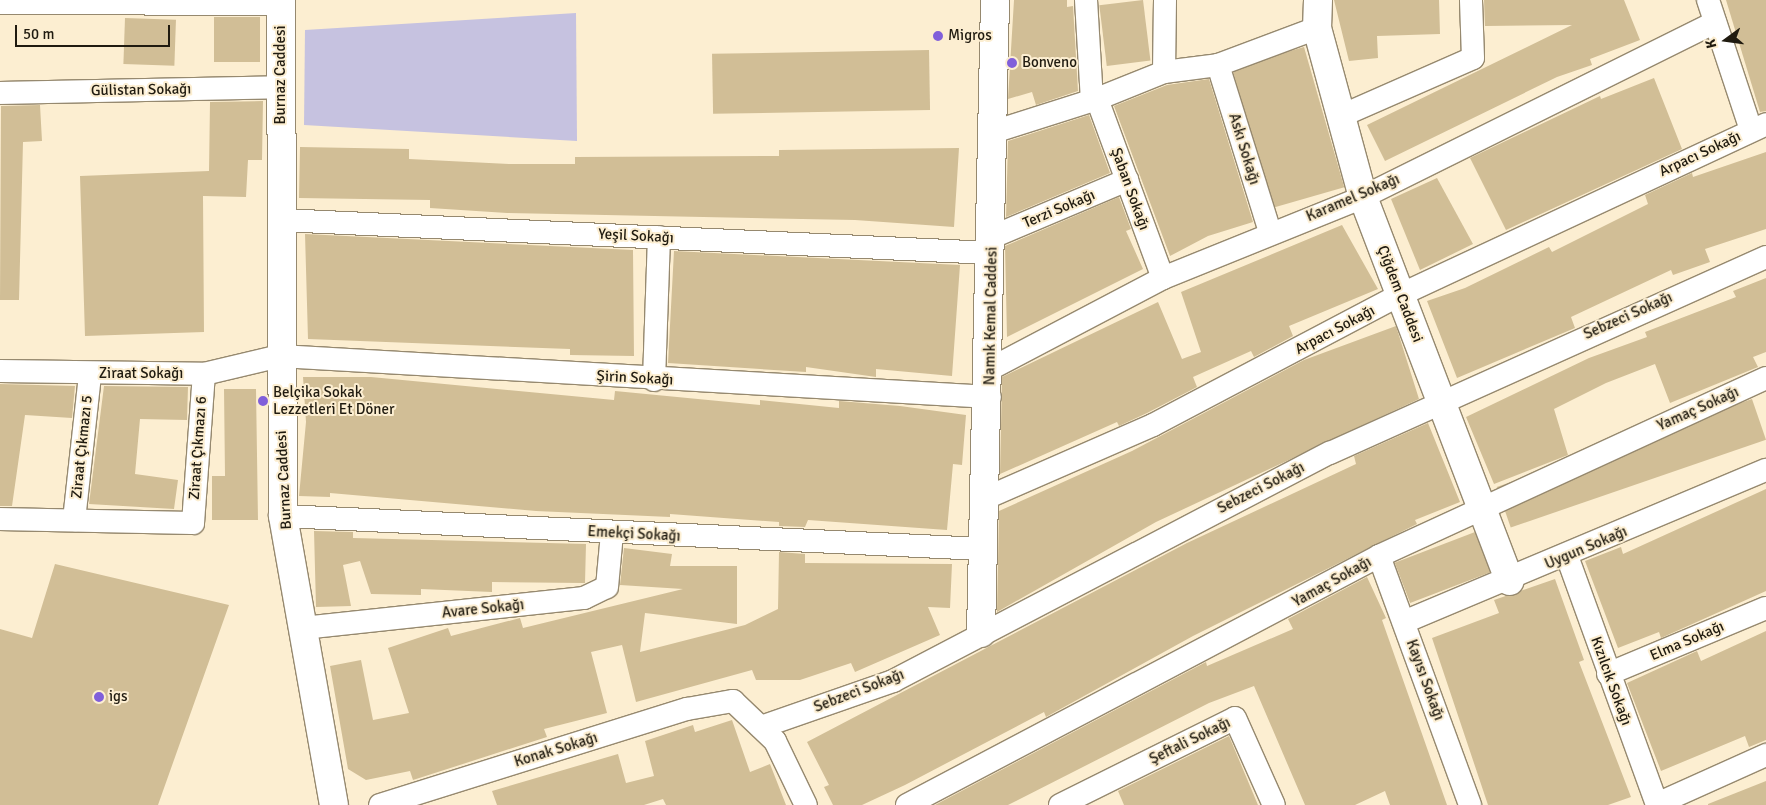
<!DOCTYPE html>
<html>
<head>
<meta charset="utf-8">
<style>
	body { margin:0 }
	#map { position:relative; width:1766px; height:805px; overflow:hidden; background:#fceed1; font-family:Signika,sans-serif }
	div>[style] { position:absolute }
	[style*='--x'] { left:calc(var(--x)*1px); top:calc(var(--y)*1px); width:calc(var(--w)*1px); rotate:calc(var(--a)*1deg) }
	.green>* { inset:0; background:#c6c2e0 }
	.building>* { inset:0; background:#d1be96; transform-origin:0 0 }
	.roads { filter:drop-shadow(1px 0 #96896f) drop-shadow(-1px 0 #96896f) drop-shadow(0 1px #96896f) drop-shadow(0 -1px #96896f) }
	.street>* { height:22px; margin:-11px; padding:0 11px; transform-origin:11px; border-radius:11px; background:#fff }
	.secondary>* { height:28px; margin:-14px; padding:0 14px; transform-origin:14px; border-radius:14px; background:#fff }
	.dots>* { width:14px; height:14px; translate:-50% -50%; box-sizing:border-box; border:2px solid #fceed1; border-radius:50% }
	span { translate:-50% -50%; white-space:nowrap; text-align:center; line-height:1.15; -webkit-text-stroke:4px #fceed1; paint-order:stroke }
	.poi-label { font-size:15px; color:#201b10 }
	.left { translate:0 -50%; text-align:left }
	.street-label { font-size:15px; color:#201b10 }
	.north { position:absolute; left:1701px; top:15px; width:50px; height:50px; -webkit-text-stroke:4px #fceed1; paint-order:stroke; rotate:256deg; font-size:14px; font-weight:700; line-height:20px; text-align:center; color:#201b10 }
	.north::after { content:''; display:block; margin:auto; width:18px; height:22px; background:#201b10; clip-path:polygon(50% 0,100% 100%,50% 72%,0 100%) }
	.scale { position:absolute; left:15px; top:25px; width:155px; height:22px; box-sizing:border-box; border:2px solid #201b10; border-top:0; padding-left:6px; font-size:15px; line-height:18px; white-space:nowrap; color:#201b10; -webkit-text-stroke:4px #fceed1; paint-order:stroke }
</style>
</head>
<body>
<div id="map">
	<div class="green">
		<i style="clip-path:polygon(576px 13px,577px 141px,304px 125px,305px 30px)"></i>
	</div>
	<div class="building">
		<i style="clip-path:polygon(1014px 0,1067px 0,1067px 7px,1073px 6px,1078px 91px,1036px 105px,1032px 92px,1008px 99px)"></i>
		<i style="left:1143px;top:0;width:61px;height:44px;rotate:83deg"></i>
		<i style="clip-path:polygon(1334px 0,1439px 0,1440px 34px,1377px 36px,1378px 58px,1349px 61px)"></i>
		<i style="clip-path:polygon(1484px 0,1624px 0,1640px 40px,1590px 59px,1592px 65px,1557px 77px,1385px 161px,1367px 125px,1572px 25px,1485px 26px)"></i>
		<i style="clip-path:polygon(1726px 0,1766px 0,1766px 111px,1760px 112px)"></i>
		<i style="left:214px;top:17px;width:46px;height:45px"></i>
		<i style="left:125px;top:18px;width:51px;height:46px;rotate:2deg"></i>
		<i style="left:1304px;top:47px;width:146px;height:75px;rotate:74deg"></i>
		<i style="left:929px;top:50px;width:60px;height:217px;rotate:89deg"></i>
		<i style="clip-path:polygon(1654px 78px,1682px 149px,1506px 230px,1470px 158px,1600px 96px,1601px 99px)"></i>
		<i style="clip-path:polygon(1209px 79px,1253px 222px,1208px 236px,1170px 256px,1114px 106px,1167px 85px)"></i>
		<i style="clip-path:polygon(263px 101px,262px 160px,248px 160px,246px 197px,203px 196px,204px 332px,85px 336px,80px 176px,209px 171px,210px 102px)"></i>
		<i style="clip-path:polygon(40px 105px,42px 141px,23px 142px,19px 300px,0 300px,1px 106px)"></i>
		<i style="clip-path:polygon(1089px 115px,1110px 173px,1006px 217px,1008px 141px)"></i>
		<i style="clip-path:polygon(300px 147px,409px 149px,409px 159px,509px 164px,575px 164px,575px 157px,779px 156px,779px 150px,959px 148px,954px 227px,855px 220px,507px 213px,430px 208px,430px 200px,299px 198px)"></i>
		<i style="clip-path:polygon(1766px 152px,1766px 229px,1705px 249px,1710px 262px,1673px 275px,1671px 270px,1571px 317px,1575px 328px,1457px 378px,1427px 301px,1465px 288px,1549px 247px,1552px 252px,1648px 204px,1645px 195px,1692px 173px,1693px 177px)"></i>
		<i style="clip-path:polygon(1437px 178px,1473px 244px,1420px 270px,1391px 199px)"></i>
		<i style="clip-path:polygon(1119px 197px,1131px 229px,1126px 231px,1143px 269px,1007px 337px,1005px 246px)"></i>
		<i style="clip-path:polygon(1342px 225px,1378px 289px,1289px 326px,1293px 336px,1254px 357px,1251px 351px,1193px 377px,1197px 387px,1147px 413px,1119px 426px,1117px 422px,1000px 474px,1002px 377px,1158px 302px,1182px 359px,1201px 352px,1181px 292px)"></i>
		<i style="clip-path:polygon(305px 234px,633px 250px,634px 356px,570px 355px,570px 349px,308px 339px)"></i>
		<i style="clip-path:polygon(674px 251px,960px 265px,952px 376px,876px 369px,876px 377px,806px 367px,806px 372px,668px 363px)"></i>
		<i style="clip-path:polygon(1766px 278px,1766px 352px,1753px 357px,1758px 367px,1670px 403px,1655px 364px,1606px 383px,1554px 409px,1568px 455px,1494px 484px,1466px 417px,1589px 358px,1647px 337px,1645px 332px,1736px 297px,1733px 291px)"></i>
		<i style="clip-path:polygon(1396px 326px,1419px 399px,1156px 522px,997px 612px,999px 511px,1132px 451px,1304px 360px)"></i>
		<i style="clip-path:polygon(303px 377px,371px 377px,614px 400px,615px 391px,760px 405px,760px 400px,839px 408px,839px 401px,900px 406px,966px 415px,962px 465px,953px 464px,947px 530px,808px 520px,805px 527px,779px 526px,779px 522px,670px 514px,670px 517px,536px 511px,330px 493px,330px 497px,299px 496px,306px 422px)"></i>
		<i style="clip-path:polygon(0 384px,75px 386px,72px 418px,25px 415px,12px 506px,0 506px)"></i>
		<i style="clip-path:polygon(104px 386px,188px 387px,187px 420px,140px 419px,135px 474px,178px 480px,174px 509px,89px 504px)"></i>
		<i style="clip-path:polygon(224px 389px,256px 389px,258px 520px,212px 520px,212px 476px,225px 476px)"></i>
		<i style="left:1752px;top:399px;width:43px;height:270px;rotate:71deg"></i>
		<i style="clip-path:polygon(1428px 423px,1460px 502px,1415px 520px,1417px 524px,1193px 636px,1046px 717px,1044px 712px,905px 785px,862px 805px,833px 805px,824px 787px,829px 785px,807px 742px,1187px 543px,1356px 464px,1354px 456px)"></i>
		<i style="clip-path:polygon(1766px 489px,1766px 591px,1661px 638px,1659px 632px,1618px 648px,1585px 561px,1621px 547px,1623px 554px)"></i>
		<i style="clip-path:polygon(314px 531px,353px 532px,353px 538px,586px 544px,585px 583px,492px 582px,492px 592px,421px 589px,421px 595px,371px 594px,360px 561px,343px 565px,351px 606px,316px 607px)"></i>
		<i style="left:1475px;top:532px;width:43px;height:86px;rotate:69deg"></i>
		<i style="clip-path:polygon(624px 548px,672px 554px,670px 566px,737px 566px,737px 624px,645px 613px,640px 652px,745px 625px,778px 609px,779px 552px,805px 554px,805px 563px,952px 564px,950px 608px,928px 607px,940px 635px,855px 672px,851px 663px,800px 680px,756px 680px,752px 670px,636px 702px,622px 645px,591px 652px,607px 713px,544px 729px,547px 737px,413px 780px,410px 771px,366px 780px,348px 769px,330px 666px,361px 660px,373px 720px,409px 713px,388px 648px,448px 628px,451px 636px,520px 618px,523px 628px,683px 589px,620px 585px)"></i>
		<i style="clip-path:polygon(55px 564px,229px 605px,158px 805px,0 805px,0 629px,32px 638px)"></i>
		<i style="clip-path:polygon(1367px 577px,1386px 618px,1382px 620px,1447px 805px,1390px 805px,1385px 791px,1355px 805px,1305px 805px,1254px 686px,1209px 703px,1008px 805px,935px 805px,1206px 662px,1207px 666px,1293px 629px,1288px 619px)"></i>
		<i style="clip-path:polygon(1555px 579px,1584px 660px,1579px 662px,1631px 797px,1608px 805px,1488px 805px,1432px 638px,1499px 613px,1494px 600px)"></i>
		<i style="clip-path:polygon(1766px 631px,1766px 740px,1749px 747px,1745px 736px,1661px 771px,1627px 683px,1697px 651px,1701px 661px)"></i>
		<i style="clip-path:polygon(732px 720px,750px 772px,770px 764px,786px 805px,666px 805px,663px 799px,644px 805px,497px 805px,492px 791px,618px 754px,626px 783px,654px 776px,645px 741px,693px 725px,695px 732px)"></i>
		<i style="clip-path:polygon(1229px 736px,1258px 805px,1124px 805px,1118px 791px)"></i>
		<i style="clip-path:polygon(1766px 781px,1766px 805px,1708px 805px,1708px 804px)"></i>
	</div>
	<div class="roads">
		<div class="street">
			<i style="--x:1086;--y:0;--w:101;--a:86.6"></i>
			<i style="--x:1708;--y:0;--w:137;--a:71.7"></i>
			<i style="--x:0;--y:3;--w:281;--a:0.2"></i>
			<i style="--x:1218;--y:65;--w:175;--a:72.7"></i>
			<i style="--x:1164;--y:72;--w:72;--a:-89.2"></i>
			<i style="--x:0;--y:93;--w:281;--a:-1.2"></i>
			<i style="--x:1097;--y:99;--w:191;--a:69.8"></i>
			<i style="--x:1341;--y:116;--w:144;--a:-23.7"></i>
			<i style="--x:1473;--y:58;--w:58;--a:-92"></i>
			<i style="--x:993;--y:132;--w:109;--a:-17.6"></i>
			<i style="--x:1097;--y:99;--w:72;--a:-21.9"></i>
			<i style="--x:1164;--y:72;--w:54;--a:-7.4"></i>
			<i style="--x:1218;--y:65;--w:106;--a:-20.5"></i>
			<i style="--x:281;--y:220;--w:711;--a:2.66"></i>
			<i style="--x:992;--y:237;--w:147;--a:-22.9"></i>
			<i style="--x:990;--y:369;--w:195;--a:-27.7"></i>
			<i style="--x:1163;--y:278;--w:216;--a:-22"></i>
			<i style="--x:1363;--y:197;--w:393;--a:-26.4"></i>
			<i style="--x:0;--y:371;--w:204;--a:0.8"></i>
			<i style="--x:204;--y:374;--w:78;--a:-13.3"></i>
			<i style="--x:280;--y:356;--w:711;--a:3.3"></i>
			<i style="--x:654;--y:380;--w:143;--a:-88"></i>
			<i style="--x:986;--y:498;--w:182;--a:-23.6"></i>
			<i style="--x:1153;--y:425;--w:279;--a:-27.8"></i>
			<i style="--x:1400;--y:295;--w:404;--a:-25"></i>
			<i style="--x:283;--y:516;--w:702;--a:2.7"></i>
			<i style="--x:0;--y:519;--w:193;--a:1.2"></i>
			<i style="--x:193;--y:523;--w:149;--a:-85.8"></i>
			<i style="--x:74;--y:520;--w:147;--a:-83.7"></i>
			<i style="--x:1379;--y:556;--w:265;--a:69.9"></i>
			<i style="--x:1567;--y:556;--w:265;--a:70.1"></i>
			<i style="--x:1404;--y:622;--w:393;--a:-22.8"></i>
			<i style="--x:303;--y:628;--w:283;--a:-6.1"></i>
			<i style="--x:584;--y:598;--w:25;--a:-26"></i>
			<i style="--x:607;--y:587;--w:54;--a:-84.7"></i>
			<i style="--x:1608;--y:674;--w:171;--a:-22.7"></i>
			<i style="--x:761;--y:727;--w:140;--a:-19.2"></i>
			<i style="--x:893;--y:681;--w:493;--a:-27.6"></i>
			<i style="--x:1330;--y:453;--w:478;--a:-24.2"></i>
			<i style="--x:1657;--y:804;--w:120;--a:-24.2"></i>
			<i style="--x:380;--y:805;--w:322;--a:-17.4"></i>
			<i style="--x:687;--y:709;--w:47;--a:-9.9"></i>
			<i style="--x:733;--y:701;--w:58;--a:43.6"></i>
			<i style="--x:775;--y:741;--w:71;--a:64.2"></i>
			<i style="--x:907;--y:805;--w:534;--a:-27.81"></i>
			<i style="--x:1379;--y:556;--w:426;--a:-24.7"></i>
			<i style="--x:1060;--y:805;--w:195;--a:-26.4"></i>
			<i style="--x:1235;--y:718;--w:95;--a:65.9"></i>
		</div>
		<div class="secondary">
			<i style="--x:281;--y:0;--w:516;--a:89.78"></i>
			<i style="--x:283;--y:516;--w:293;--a:80"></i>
			<i style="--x:1318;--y:0;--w:28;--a:92"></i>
			<i style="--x:1317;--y:28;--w:175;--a:74.8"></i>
			<i style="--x:1363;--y:197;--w:411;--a:69.1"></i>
			<i style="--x:981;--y:633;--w:633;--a:-88.73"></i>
		</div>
	</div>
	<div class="dots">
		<i style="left:938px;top:36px;background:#805fda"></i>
		<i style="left:1012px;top:63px;background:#805fda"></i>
		<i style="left:263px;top:401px;background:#805fda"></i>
		<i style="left:99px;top:697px;background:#805fda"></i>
	</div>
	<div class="poi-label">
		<span class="left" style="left:948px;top:36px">Migros</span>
		<span class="left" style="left:1022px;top:63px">Bonveno</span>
		<span class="left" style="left:273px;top:401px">Belçika Sokak<br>Lezzetleri Et Döner</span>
		<span class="left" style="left:109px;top:697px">igs</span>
	</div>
	<div class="street-label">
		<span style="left:281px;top:75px;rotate:-90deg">Burnaz Caddesi</span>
		<span style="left:141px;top:90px;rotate:-1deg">Gülistan Sokağı</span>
		<span style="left:1244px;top:149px;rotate:73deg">Askı Sokağı</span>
		<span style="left:1700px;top:154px;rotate:-25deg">Arpacı Sokağı</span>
		<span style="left:1130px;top:189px;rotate:70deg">Şaban Sokağı</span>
		<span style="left:1353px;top:198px;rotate:-23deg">Karamel Sokağı</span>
		<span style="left:1059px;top:209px;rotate:-23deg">Terzi Sokağı</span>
		<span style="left:636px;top:236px;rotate:3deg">Yeşil Sokağı</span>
		<span style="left:1400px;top:294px;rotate:69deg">Çiğdem Caddesi</span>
		<span style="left:991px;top:316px;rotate:-89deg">Namık Kemal Caddesi</span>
		<span style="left:1628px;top:316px;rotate:-24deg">Sebzeci Sokağı</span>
		<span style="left:1335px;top:330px;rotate:-28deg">Arpacı Sokağı</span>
		<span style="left:141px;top:374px">Ziraat Sokağı</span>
		<span style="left:635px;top:378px;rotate:3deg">Şirin Sokağı</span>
		<span style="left:1698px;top:409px;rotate:-24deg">Yamaç Sokağı</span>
		<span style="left:82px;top:447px;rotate:-84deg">Ziraat Çıkmazı 5</span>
		<span style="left:198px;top:448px;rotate:-86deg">Ziraat Çıkmazı 6</span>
		<span style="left:284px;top:480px;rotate:-93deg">Burnaz Caddesi</span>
		<span style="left:1261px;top:488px;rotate:-27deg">Sebzeci Sokağı</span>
		<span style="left:634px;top:534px;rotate:3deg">Emekçi Sokağı</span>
		<span style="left:1586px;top:548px;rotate:-23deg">Uygun Sokağı</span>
		<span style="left:1332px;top:582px;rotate:-29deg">Yamaç Sokağı</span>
		<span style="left:483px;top:609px;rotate:-6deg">Avare Sokağı</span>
		<span style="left:1687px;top:641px;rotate:-23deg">Elma Sokağı</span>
		<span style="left:1425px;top:680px;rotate:70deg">Kayısı Sokağı</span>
		<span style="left:1611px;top:681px;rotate:70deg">Kızılcık Sokağı</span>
		<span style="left:859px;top:691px;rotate:-21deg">Sebzeci Sokağı</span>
		<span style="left:1190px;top:741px;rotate:-26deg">Şeftali Sokağı</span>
		<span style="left:556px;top:750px;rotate:-17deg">Konak Sokağı</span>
	</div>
	<div class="north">K</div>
	<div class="scale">50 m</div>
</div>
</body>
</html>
